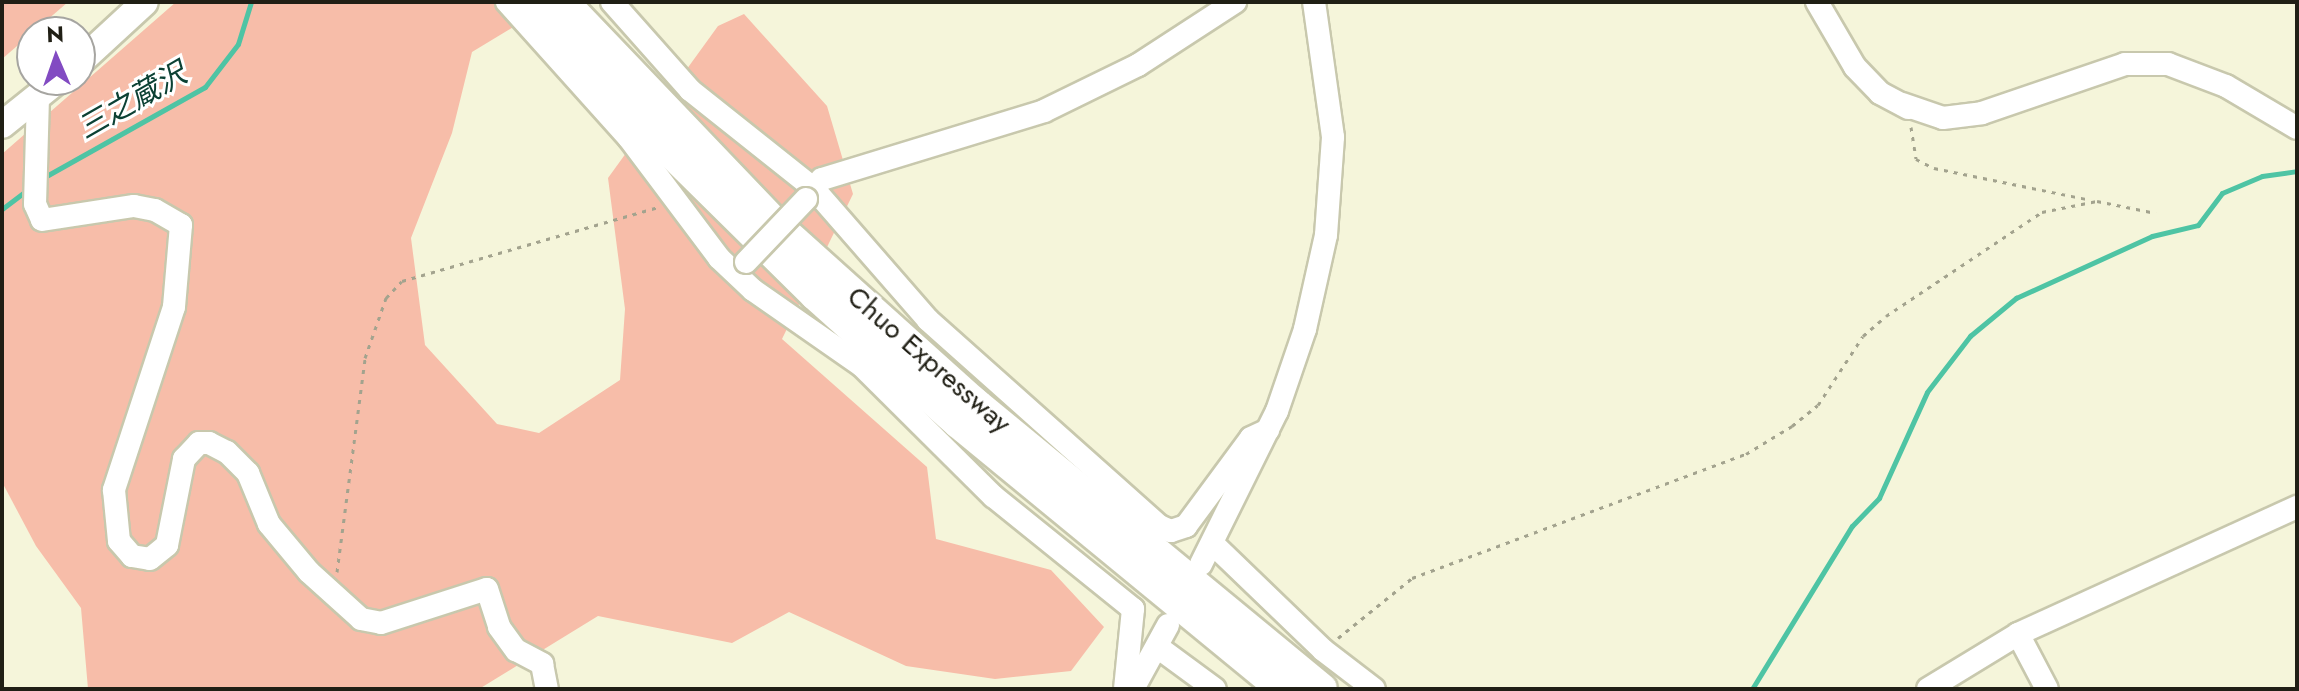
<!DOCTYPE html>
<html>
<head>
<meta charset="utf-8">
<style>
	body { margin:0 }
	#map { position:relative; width:2299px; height:691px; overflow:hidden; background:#f5f5da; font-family:Jost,"Noto Sans JP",sans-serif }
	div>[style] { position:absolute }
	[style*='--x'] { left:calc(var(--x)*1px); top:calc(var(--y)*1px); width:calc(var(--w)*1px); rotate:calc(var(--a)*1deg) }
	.green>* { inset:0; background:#f7bda9 }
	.stream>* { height:5px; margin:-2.5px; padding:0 2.5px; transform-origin:2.5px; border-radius:2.5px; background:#4ec4a4 }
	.path>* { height:3px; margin-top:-1.5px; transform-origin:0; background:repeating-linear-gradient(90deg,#a3a38e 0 4px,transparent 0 10px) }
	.roads { filter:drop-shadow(2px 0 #c8c8ad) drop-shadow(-2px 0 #c8c8ad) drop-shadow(0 2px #c8c8ad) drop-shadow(0 -2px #c8c8ad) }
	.minor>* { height:22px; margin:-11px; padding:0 11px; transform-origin:11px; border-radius:11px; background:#fff }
	.major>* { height:26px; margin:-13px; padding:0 13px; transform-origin:13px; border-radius:13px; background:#fff }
	.highway>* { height:30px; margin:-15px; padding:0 15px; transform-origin:15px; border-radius:15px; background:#fff }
	.bridges { filter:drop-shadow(2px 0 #c8c8ad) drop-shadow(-2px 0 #c8c8ad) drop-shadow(0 2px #c8c8ad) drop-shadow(0 -2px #c8c8ad) }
	.minor-bridge>* { height:22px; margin:-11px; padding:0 11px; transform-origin:11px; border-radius:11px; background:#fff }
	span { translate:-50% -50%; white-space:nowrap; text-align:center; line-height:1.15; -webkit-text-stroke:6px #fff; paint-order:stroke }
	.street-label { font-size:28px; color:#201f15 }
	.water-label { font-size:30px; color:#0c4134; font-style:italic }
	.frame { position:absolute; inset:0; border:4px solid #201f15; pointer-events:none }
	.north { position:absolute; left:16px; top:16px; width:80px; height:80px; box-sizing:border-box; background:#fff; border:2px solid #a6a5a1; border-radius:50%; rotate:358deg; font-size:22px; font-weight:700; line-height:32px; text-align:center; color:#201f15 }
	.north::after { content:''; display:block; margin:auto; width:28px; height:36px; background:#824bc2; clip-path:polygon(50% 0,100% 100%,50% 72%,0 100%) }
</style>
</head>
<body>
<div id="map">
	<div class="green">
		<i style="clip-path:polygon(2px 2px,68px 2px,2px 59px)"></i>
		<i style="clip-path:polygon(176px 2px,555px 2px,472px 52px,452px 133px,411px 238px,425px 345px,497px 424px,539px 433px,620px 380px,625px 309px,608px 178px,718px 26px,744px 14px,827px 106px,853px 194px,782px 339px,927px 467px,936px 539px,1051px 570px,1104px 627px,1071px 671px,995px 679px,906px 666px,789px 612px,732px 643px,598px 616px,479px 689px,88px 689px,81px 608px,36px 546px,2px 482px,2px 154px)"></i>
	</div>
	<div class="stream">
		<i style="--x:41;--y:179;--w:188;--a:-29.3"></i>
		<i style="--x:205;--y:87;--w:54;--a:-52.5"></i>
		<i style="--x:238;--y:44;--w:44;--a:-72.8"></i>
		<i style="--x:2;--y:209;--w:31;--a:-37"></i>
		<i style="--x:1752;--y:689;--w:191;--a:-58.5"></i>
		<i style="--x:1852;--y:526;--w:39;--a:-46"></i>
		<i style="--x:1879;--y:498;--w:116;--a:-65.6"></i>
		<i style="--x:1927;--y:392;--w:71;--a:-52.5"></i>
		<i style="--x:1970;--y:336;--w:60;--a:-39.6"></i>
		<i style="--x:2016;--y:298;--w:149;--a:-24.5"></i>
		<i style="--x:2152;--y:236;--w:47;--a:-13.4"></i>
		<i style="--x:2198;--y:225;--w:40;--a:-53"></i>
		<i style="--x:2222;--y:193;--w:43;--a:-23"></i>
		<i style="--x:2262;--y:176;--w:35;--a:-8"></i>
	</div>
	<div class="path">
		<i style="--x:1911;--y:127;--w:32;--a:81"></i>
		<i style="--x:1916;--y:159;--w:20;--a:27"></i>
		<i style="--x:1934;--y:168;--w:160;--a:11.5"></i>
		<i style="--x:337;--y:572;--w:216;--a:-82.5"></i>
		<i style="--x:365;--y:358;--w:64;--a:-70.7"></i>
		<i style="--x:386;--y:298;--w:23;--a:-47"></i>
		<i style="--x:402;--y:281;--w:266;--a:-16.1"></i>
		<i style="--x:1338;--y:638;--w:95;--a:-39"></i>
		<i style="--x:1412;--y:578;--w:356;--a:-20.4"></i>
		<i style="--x:1746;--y:454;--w:54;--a:-31.3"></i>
		<i style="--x:1792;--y:426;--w:33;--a:-39"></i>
		<i style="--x:1818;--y:405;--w:82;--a:-56.9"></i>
		<i style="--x:1863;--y:336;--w:30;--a:-41"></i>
		<i style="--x:1886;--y:316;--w:187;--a:-33.7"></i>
		<i style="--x:2042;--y:212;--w:56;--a:-11.3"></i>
		<i style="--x:2097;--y:201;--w:60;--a:11.5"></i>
	</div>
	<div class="roads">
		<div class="minor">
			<i style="--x:507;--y:2;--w:183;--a:48.1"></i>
			<i style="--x:629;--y:138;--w:150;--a:53.1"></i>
			<i style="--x:719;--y:258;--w:47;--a:43.3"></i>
			<i style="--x:753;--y:290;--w:133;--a:34.9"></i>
			<i style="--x:862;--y:366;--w:185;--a:44.8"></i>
			<i style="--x:993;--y:496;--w:180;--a:38.9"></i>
			<i style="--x:1133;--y:609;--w:80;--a:95.7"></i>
			<i style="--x:612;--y:2;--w:118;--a:48.4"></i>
			<i style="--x:690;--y:90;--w:157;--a:38.5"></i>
			<i style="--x:813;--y:188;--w:175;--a:48.9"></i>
			<i style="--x:928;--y:320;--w:310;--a:41.7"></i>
			<i style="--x:1159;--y:526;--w:13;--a:23"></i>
			<i style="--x:1171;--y:531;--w:16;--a:-18"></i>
			<i style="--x:1186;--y:526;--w:109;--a:-53.5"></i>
			<i style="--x:1251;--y:438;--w:19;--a:-25"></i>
			<i style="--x:1817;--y:2;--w:75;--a:59.7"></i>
			<i style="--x:1855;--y:67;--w:36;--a:46"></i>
			<i style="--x:1880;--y:93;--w:32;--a:28"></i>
			<i style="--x:38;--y:97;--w:107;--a:91.6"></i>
			<i style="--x:35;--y:204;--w:17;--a:66"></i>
			<i style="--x:42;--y:220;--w:93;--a:-8.7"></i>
			<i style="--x:134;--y:206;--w:21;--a:11"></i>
			<i style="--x:155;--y:210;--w:30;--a:30"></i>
			<i style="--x:181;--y:225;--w:82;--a:94.9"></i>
			<i style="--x:174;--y:307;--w:193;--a:108.2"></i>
			<i style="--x:114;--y:490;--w:51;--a:84.4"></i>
			<i style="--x:119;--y:541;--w:20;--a:49"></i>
			<i style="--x:132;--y:556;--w:18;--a:9"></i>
			<i style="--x:150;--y:559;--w:22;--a:-39"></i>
			<i style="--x:167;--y:545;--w:88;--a:-78.8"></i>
			<i style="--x:184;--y:459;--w:22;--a:-47"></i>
			<i style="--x:199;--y:443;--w:10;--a:0"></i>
			<i style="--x:209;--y:443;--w:20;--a:27"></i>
			<i style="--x:227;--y:452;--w:30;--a:45"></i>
			<i style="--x:248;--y:473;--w:55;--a:67.6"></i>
			<i style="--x:269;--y:524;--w:62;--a:50.2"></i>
			<i style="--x:309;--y:572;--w:70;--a:42.1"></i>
			<i style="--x:361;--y:619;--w:20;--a:11"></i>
			<i style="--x:381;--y:623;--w:111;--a:-17.8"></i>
			<i style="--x:487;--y:589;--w:40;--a:72"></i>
			<i style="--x:499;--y:627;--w:29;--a:54"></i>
			<i style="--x:516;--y:650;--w:30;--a:28"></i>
			<i style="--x:542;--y:664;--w:25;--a:79"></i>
			<i style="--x:1902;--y:104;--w:43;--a:18.9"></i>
			<i style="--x:1943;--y:118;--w:39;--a:-7"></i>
			<i style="--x:1982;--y:113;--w:151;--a:-18.9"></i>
			<i style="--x:2125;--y:64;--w:43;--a:0"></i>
			<i style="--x:2168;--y:64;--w:62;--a:20.8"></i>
			<i style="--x:2226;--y:86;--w:82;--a:30.6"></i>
			<i style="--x:807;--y:198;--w:24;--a:-52"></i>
			<i style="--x:822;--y:179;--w:232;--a:-17"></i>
			<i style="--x:1044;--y:111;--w:105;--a:-26.1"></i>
			<i style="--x:1138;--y:65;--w:116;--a:-33"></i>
			<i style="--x:1213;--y:544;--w:153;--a:43.9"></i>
			<i style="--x:1323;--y:650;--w:64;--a:37.4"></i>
			<i style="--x:1201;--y:564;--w:171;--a:-63.6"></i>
			<i style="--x:1277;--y:411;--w:87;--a:-71.1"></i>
			<i style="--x:1305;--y:329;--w:96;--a:-77.4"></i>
			<i style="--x:1326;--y:235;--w:98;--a:-85.9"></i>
			<i style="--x:1333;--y:137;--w:136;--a:-98"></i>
			<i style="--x:2018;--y:634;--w:62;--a:62.2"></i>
			<i style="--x:1159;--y:648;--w:69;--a:36.2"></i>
			<i style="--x:1133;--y:689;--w:73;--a:-61.3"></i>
			<i style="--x:1928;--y:689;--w:105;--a:-31.4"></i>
			<i style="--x:2018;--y:634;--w:307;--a:-24.5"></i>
		</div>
		<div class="major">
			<i style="--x:80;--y:62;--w:88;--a:-42.7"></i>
			<i style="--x:2;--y:125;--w:72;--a:-38.8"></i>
		</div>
		<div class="highway">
			<i style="--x:533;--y:2;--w:197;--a:47.7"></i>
			<i style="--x:666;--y:148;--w:209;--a:44.6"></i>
			<i style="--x:815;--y:295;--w:192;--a:41.8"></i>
			<i style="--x:958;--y:423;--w:419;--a:39.4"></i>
			<i style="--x:564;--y:2;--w:311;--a:46.3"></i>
			<i style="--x:779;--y:227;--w:261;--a:41.9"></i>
			<i style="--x:973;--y:401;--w:452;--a:39.5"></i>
		</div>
	</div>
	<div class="bridges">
		<div class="minor-bridge">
			<i style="--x:746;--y:262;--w:87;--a:-46.4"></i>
		</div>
	</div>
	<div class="street-label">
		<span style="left:929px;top:360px;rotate:41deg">Chuo Expressway</span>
	</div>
	<div class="water-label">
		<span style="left:132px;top:101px;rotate:-30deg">三之蔵沢</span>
	</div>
	<div class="frame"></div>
	<div class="north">N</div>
</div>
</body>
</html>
